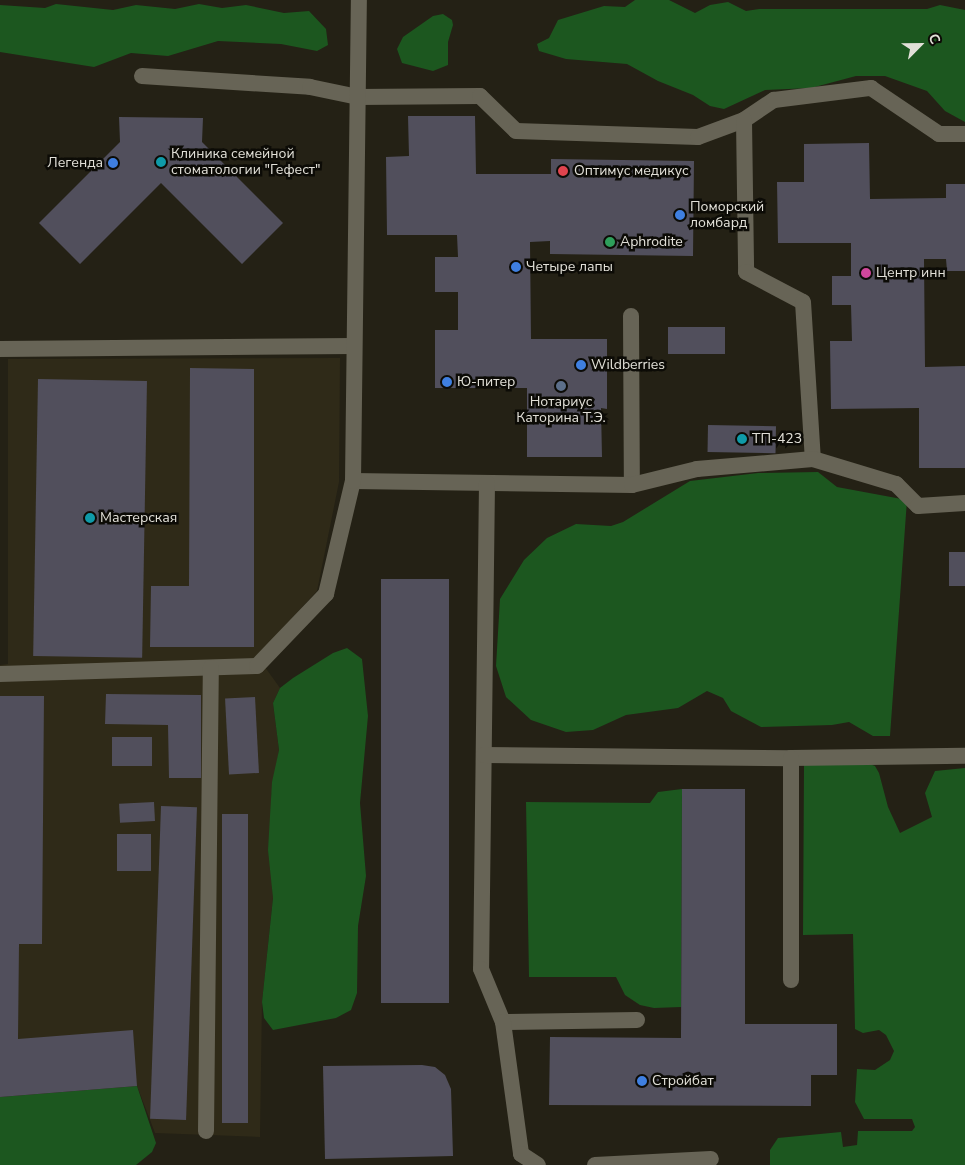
<!DOCTYPE html>
<html>
<head>
<meta charset="utf-8">
<style>
	body { margin:0 }
	#map { position:relative; width:965px; height:1165px; overflow:hidden; background:#242115; font-family:"Nunito Sans",sans-serif }
	div>[style] { position:absolute }
	[style*='--x'] { left:calc(var(--x)*1px); top:calc(var(--y)*1px); width:calc(var(--w)*1px); rotate:calc(var(--a)*1deg) }
	.built>* { inset:0; background:#2f2a18 }
	.green>* { inset:0; background:#1c571f }
	.building>* { inset:0; background:#514f5c; transform-origin:0 0 }
	.lane>* { height:16px; margin:-8px; padding:0 8px; transform-origin:8px; border-radius:8px; background:#676456 }
	.dots>* { width:14px; height:14px; translate:-50% -50%; box-sizing:border-box; border:2px solid #0c0b06; border-radius:50% }
	span { translate:-50% -50%; white-space:nowrap; text-align:center; line-height:1.15; -webkit-text-stroke:5px #0c0b06; paint-order:stroke }
	.poi-label { font-size:14px; color:#e2e0d8 }
	.left { translate:0 -50%; text-align:left }
	.right { translate:-100% -50%; text-align:right }
	.north { position:absolute; left:895px; top:20px; width:50px; height:50px; -webkit-text-stroke:4px #0c0b06; paint-order:stroke; rotate:67deg; font-size:14px; font-weight:700; line-height:20px; text-align:center; color:#e2e0d8 }
	.north::after { content:''; display:block; margin:auto; width:18px; height:22px; background:#e2e0d8; clip-path:polygon(50% 0,100% 100%,50% 72%,0 100%) }
</style>
</head>
<body>
<div id="map">
	<div class="built">
		<i style="clip-path:polygon(340px 358px,339px 482px,317px 591px,257px 656px,280px 688px,273px 703px,279px 750px,271px 797px,273px 898px,262px 1002px,260px 1137px,155px 1133px,137px 1086px,0 1097px,0 665px,8px 664px,8px 359px)"></i>
	</div>
	<div class="green">
		<i style="clip-path:polygon(635px 0,669px 0,695px 13px,710px 5px,728px 2px,746px 11px,759px 9px,927px 9px,940px 5px,965px 10px,965px 122px,945px 111px,927px 91px,885px 76px,856px 76px,811px 88px,765px 90px,724px 109px,710px 106px,693px 95px,658px 81px,627px 64px,566px 59px,539px 51px,537px 44px,549px 38px,558px 20px,604px 6px,625px 7px)"></i>
		<i style="clip-path:polygon(56px 4px,113px 10px,136px 5px,175px 9px,199px 4px,222px 8px,246px 5px,284px 13px,309px 11px,326px 29px,328px 45px,317px 51px,281px 44px,218px 41px,168px 56px,131px 53px,94px 67px,0 52px,0 5px,45px 8px)"></i>
		<i style="clip-path:polygon(443px 14px,452px 20px,453px 25px,448px 42px,448px 65px,433px 71px,402px 63px,397px 49px,403px 37px,433px 16px)"></i>
		<i style="clip-path:polygon(818px 472px,837px 487px,907px 500px,890px 736px,873px 736px,849px 722px,832px 725px,761px 727px,731px 711px,723px 698px,707px 691px,678px 708px,626px 715px,593px 730px,566px 732px,531px 720px,506px 697px,496px 666px,500px 599px,524px 560px,547px 538px,576px 524px,611px 526px,623px 522px,690px 481px,758px 473px)"></i>
		<i style="clip-path:polygon(347px 648px,362px 659px,368px 716px,360px 803px,366px 876px,358px 926px,357px 993px,351px 1010px,336px 1018px,273px 1030px,264px 1018px,262px 1002px,273px 898px,268px 850px,272px 782px,279px 750px,273px 703px,280px 688px,293px 678px,333px 653px)"></i>
		<i style="clip-path:polygon(867px 763px,875px 766px,879px 773px,888px 807px,900px 833px,932px 817px,925px 793px,935px 771px,965px 768px,965px 1165px,770px 1165px,770px 1150px,778px 1138px,841px 1132px,843px 1147px,857px 1145px,858px 1131px,912px 1131px,915px 1127px,912px 1119px,864px 1119px,855px 1102px,857px 1069px,875px 1070px,890px 1060px,894px 1051px,886px 1035px,879px 1030px,863px 1033px,855px 1029px,853px 934px,803px 935px,804px 765px)"></i>
		<i style="clip-path:polygon(682px 789px,681px 1007px,654px 1008px,640px 1005px,625px 995px,616px 977px,529px 977px,526px 802px,650px 803px,658px 792px)"></i>
		<i style="clip-path:polygon(137px 1086px,156px 1143px,152px 1152px,136px 1165px,0 1165px,0 1097px)"></i>
	</div>
	<div class="building">
		<i style="clip-path:polygon(408px 116px,475px 116px,476px 174px,551px 174px,551px 159px,694px 161px,693px 256px,550px 254px,550px 241px,530px 242px,531px 339px,607px 339px,607px 409px,601px 408px,602px 457px,527px 457px,527px 388px,435px 388px,435px 330px,458px 330px,458px 292px,435px 292px,435px 257px,458px 257px,457px 235px,387px 235px,386px 157px,409px 156px)"></i>
		<i style="clip-path:polygon(119px 117px,203px 118px,202px 142px,283px 223px,242px 264px,161px 183px,80px 264px,39px 223px,120px 142px)"></i>
		<i style="clip-path:polygon(869px 143px,870px 199px,946px 198px,946px 184px,965px 184px,965px 271px,947px 271px,946px 259px,924px 259px,925px 367px,965px 366px,965px 468px,919px 468px,919px 408px,831px 409px,830px 341px,852px 341px,851px 305px,832px 305px,832px 276px,851px 276px,851px 243px,778px 243px,777px 182px,804px 182px,804px 144px)"></i>
		<i style="left:668px;top:327px;width:57px;height:27px"></i>
		<i style="clip-path:polygon(190px 368px,254px 369px,254px 647px,150px 647px,151px 586px,189px 586px)"></i>
		<i style="left:38px;top:379px;width:109px;height:277px;rotate:1deg"></i>
		<i style="left:708px;top:425px;width:68px;height:27px;rotate:1deg"></i>
		<i style="left:949px;top:552px;width:16px;height:34px"></i>
		<i style="left:381px;top:579px;width:68px;height:424px"></i>
		<i style="clip-path:polygon(106px 694px,201px 695px,201px 778px,169px 778px,168px 725px,105px 724px)"></i>
		<i style="clip-path:polygon(0 696px,44px 696px,42px 944px,19px 944px,18px 1039px,133px 1030px,137px 1086px,0 1097px)"></i>
		<i style="left:255px;top:697px;width:76px;height:30px;rotate:87deg"></i>
		<i style="left:152px;top:737px;width:29px;height:40px;rotate:90deg"></i>
		<i style="clip-path:polygon(682px 789px,745px 789px,745px 1024px,837px 1024px,837px 1075px,811px 1075px,811px 1106px,549px 1105px,550px 1037px,681px 1038px)"></i>
		<i style="left:154px;top:802px;width:19px;height:35px;rotate:87deg"></i>
		<i style="left:161px;top:806px;width:36px;height:313px;rotate:2deg"></i>
		<i style="left:222px;top:814px;width:26px;height:309px"></i>
		<i style="left:117px;top:834px;width:34px;height:37px"></i>
		<i style="clip-path:polygon(422px 1065px,435px 1067px,445px 1075px,451px 1089px,453px 1156px,325px 1159px,323px 1066px)"></i>
	</div>
	<div class="lane">
		<i style="--x:142;--y:76;--w:168;--a:3.7"></i>
		<i style="--x:310;--y:87;--w:49;--a:11.8"></i>
		<i style="--x:358;--y:97;--w:122;--a:-0.5"></i>
		<i style="--x:480;--y:96;--w:50;--a:44.2"></i>
		<i style="--x:516;--y:131;--w:182;--a:1.9"></i>
		<i style="--x:698;--y:137;--w:49;--a:-20.3"></i>
		<i style="--x:744;--y:120;--w:36;--a:-34"></i>
		<i style="--x:774;--y:100;--w:98;--a:-7.1"></i>
		<i style="--x:871;--y:88;--w:82;--a:34.1"></i>
		<i style="--x:939;--y:134;--w:26;--a:0"></i>
		<i style="--x:744;--y:120;--w:152;--a:89.2"></i>
		<i style="--x:746;--y:272;--w:64;--a:27.8"></i>
		<i style="--x:803;--y:302;--w:157;--a:86.4"></i>
		<i style="--x:631;--y:316;--w:169;--a:89.7"></i>
		<i style="--x:0;--y:349;--w:353;--a:-0.5"></i>
		<i style="--x:353;--y:481;--w:279;--a:0.8"></i>
		<i style="--x:632;--y:485;--w:67;--a:-13.8"></i>
		<i style="--x:697;--y:469;--w:116;--a:-4.9"></i>
		<i style="--x:813;--y:459;--w:87;--a:16.8"></i>
		<i style="--x:896;--y:484;--w:31;--a:45"></i>
		<i style="--x:918;--y:506;--w:47;--a:-3.7"></i>
		<i style="--x:487;--y:483;--w:486;--a:90.7"></i>
		<i style="--x:481;--y:969;--w:57;--a:67.5"></i>
		<i style="--x:503;--y:1022;--w:134;--a:-0.9"></i>
		<i style="--x:0;--y:674;--w:257;--a:-1.8"></i>
		<i style="--x:257;--y:666;--w:100;--a:-46.2"></i>
		<i style="--x:326;--y:594;--w:116;--a:-76.6"></i>
		<i style="--x:353;--y:481;--w:481;--a:-89.3"></i>
		<i style="--x:484;--y:755;--w:307;--a:0.6"></i>
		<i style="--x:791;--y:758;--w:174;--a:-0.7"></i>
		<i style="--x:791;--y:980;--w:222;--a:-90"></i>
		<i style="--x:503;--y:1022;--w:133;--a:82.2"></i>
		<i style="--x:521;--y:1154;--w:20;--a:33"></i>
		<i style="--x:206;--y:1131;--w:463;--a:-89.4"></i>
		<i style="--x:595;--y:1165;--w:116;--a:-3"></i>
	</div>
	<div class="dots">
		<i style="left:161px;top:162px;background:#0f9aa8"></i>
		<i style="left:113px;top:163px;background:#3f7fe0"></i>
		<i style="left:563px;top:171px;background:#e0444e"></i>
		<i style="left:680px;top:215px;background:#3f7fe0"></i>
		<i style="left:610px;top:242px;background:#2e9e5b"></i>
		<i style="left:516px;top:267px;background:#3f7fe0"></i>
		<i style="left:866px;top:273px;background:#d1479c"></i>
		<i style="left:581px;top:365px;background:#3f7fe0"></i>
		<i style="left:447px;top:382px;background:#3f7fe0"></i>
		<i style="left:561px;top:386px;background:#5c6f8a"></i>
		<i style="left:742px;top:439px;background:#0f9aa8"></i>
		<i style="left:90px;top:518px;background:#0f9aa8"></i>
		<i style="left:642px;top:1081px;background:#3f7fe0"></i>
	</div>
	<div class="poi-label">
		<span class="left" style="left:171px;top:162px">Клиника семейной<br>стоматологии "Гефест"</span>
		<span class="right" style="left:103px;top:163px">Легенда</span>
		<span class="left" style="left:574px;top:171px">Оптимус медикус</span>
		<span class="left" style="left:690px;top:215px">Поморский<br>ломбард</span>
		<span class="left" style="left:620px;top:242px">Aphrodite</span>
		<span class="left" style="left:526px;top:267px">Четыре лапы</span>
		<span class="left" style="left:876px;top:273px">Центр инн</span>
		<span class="left" style="left:591px;top:365px">Wildberries</span>
		<span class="left" style="left:457px;top:382px">Ю-питер</span>
		<span style="left:561px;top:410px">Нотариус<br>Каторина Т.Э.</span>
		<span class="left" style="left:752px;top:439px">ТП-423</span>
		<span class="left" style="left:100px;top:518px">Мастерская</span>
		<span class="left" style="left:652px;top:1081px">Стройбат</span>
	</div>
	<div class="north">С</div>
</div>
</body>
</html>
